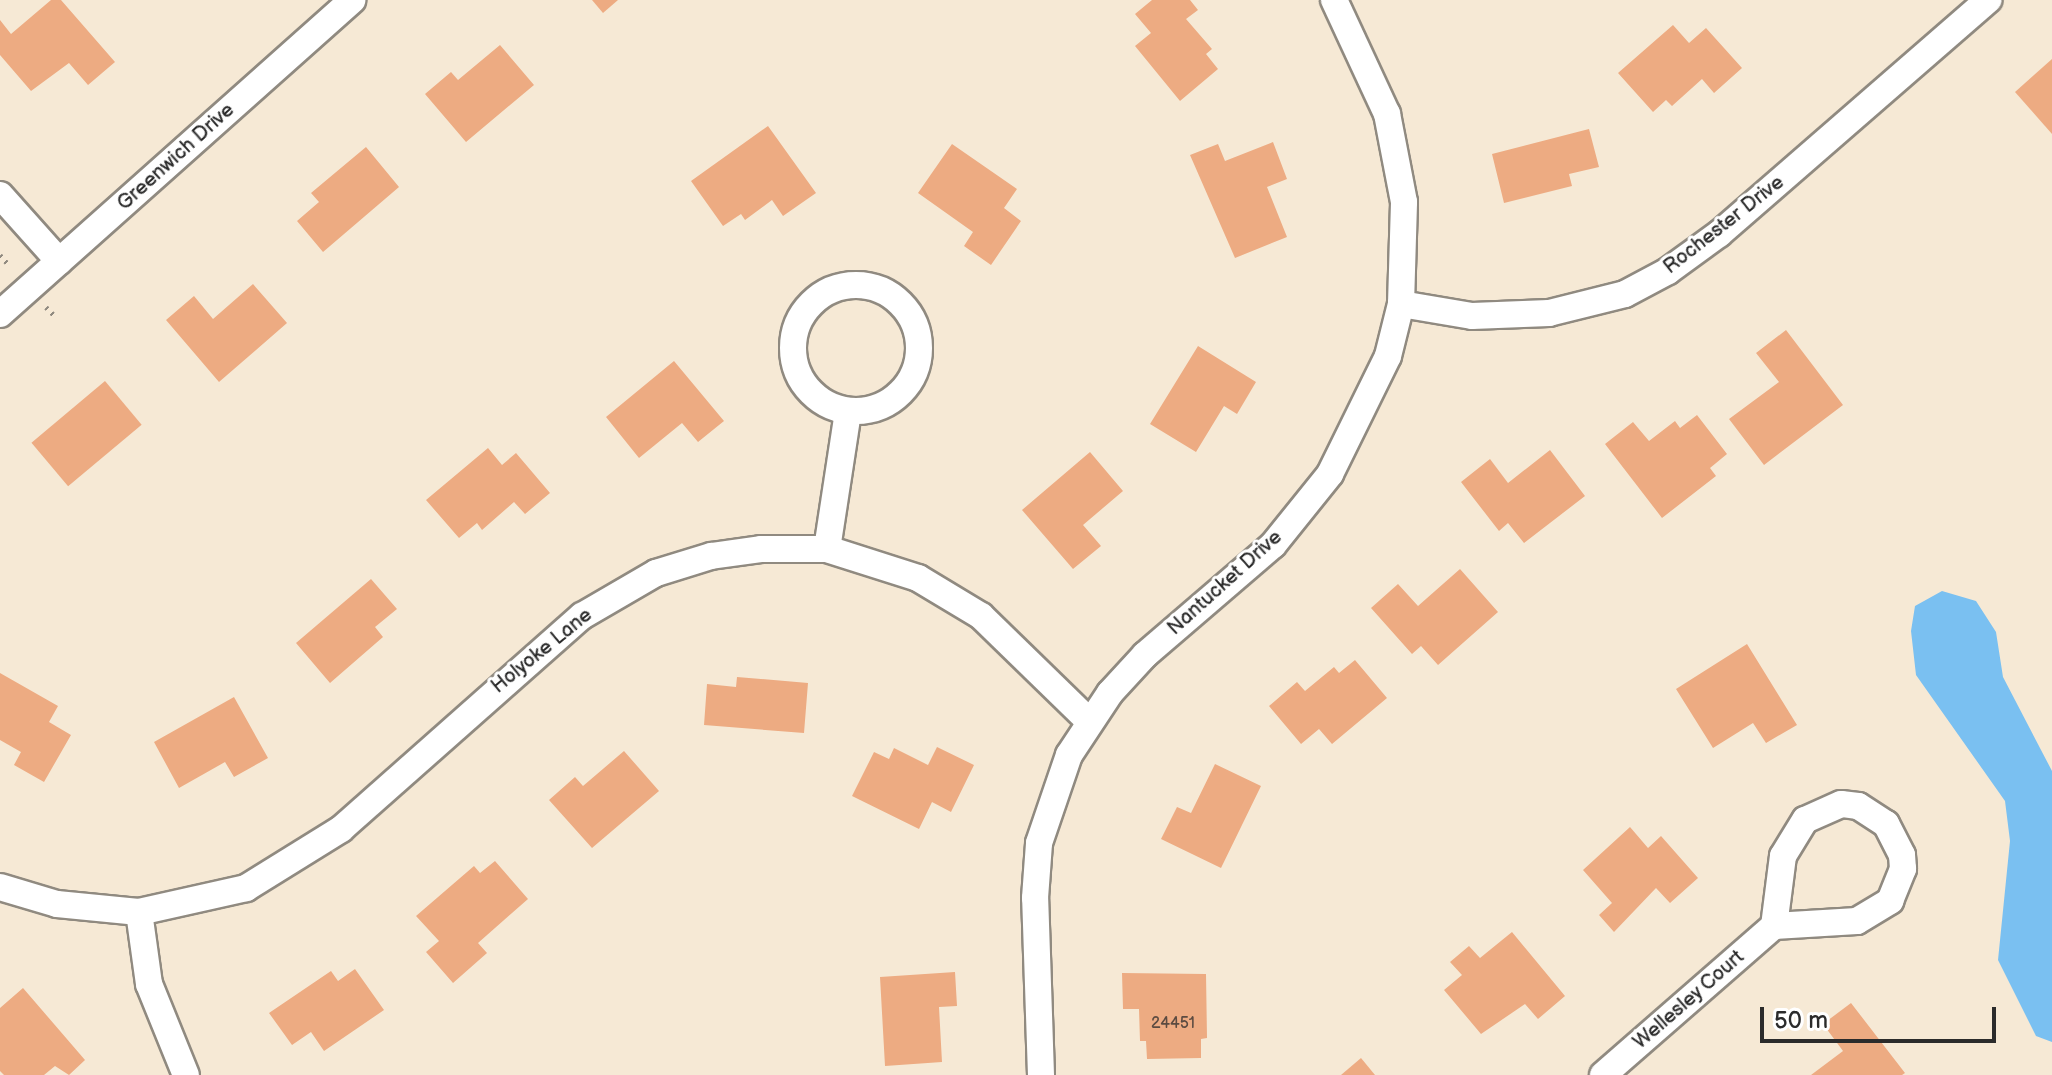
<!DOCTYPE html>
<html>
<head>
<meta charset="utf-8">
<style>
	body { margin:0 }
	#map { position:relative; width:2052px; height:1075px; overflow:hidden; background:#f6e9d5; font-family:"Balsamiq Sans",sans-serif }
	div>[style] { position:absolute }
	[style*='--x'] { left:calc(var(--x)*1px); top:calc(var(--y)*1px); width:calc(var(--w)*1px); rotate:calc(var(--a)*1deg) }
	.water>* { inset:0; background:#7ac0f1 }
	.building>* { inset:0; background:#edab82; transform-origin:0 0 }
	.path>* { height:5px; margin-top:-2.5px; transform-origin:0; background:repeating-linear-gradient(90deg,#908a80 0 2px,transparent 0 8px) }
	.roads { filter:drop-shadow(2px 0 #908a80) drop-shadow(-2px 0 #908a80) drop-shadow(0 2px #908a80) drop-shadow(0 -2px #908a80) }
	.street>* { height:26px; margin:-13px; padding:0 13px; transform-origin:13px; border-radius:13px; background:#fff }
	.street>.ring { margin:-13px; padding:0; box-sizing:content-box; background:none; border:26px solid #fff; border-radius:50% }
	span { translate:-50% -50%; white-space:nowrap; text-align:center; line-height:1.15; -webkit-text-stroke:6px #fff; paint-order:stroke }
	.number-label { font-size:16px; color:#5c4b41 }
	.number-label span { -webkit-text-stroke-width:0 }
	.street-label { font-size:20px; color:#2b2b2b }
	.scale { position:absolute; left:1760px; top:1007px; width:236px; height:36px; box-sizing:border-box; border:4px solid #2b2b2b; border-top:0; padding-left:10px; font-size:24px; line-height:28px; white-space:nowrap; color:#2b2b2b; -webkit-text-stroke:6px #fff; paint-order:stroke }
</style>
</head>
<body>
<div id="map">
	<div class="water">
		<i style="clip-path:polygon(1942px 591px,1976px 601px,1996px 632px,2003px 677px,2052px 771px,2052px 1042px,2036px 1036px,1998px 960px,2010px 841px,2005px 801px,1916px 675px,1911px 631px,1915px 606px)"></i>
	</div>
	<div class="building">
		<i style="clip-path:polygon(51px 0,61px 0,115px 62px,88px 85px,69px 63px,31px 91px,0 55px,0 20px,11px 34px)"></i>
		<i style="clip-path:polygon(592px 0,618px 0,603px 13px)"></i>
		<i style="clip-path:polygon(1152px 0,1190px 0,1198px 10px,1186px 19px,1212px 49px,1206px 54px,1218px 69px,1180px 101px,1135px 46px,1151px 33px,1135px 14px)"></i>
		<i style="clip-path:polygon(1673px 25px,1689px 43px,1706px 28px,1742px 68px,1714px 93px,1702px 79px,1672px 106px,1666px 100px,1653px 112px,1618px 73px)"></i>
		<i style="clip-path:polygon(500px 45px,534px 85px,466px 142px,425px 94px,451px 72px,458px 80px)"></i>
		<i style="clip-path:polygon(2052px 59px,2052px 134px,2015px 92px)"></i>
		<i style="clip-path:polygon(768px 126px,816px 193px,783px 216px,772px 200px,745px 220px,741px 214px,723px 226px,691px 181px)"></i>
		<i style="clip-path:polygon(1589px 129px,1599px 167px,1569px 174px,1572px 186px,1504px 203px,1492px 154px)"></i>
		<i style="clip-path:polygon(1273px 142px,1287px 179px,1267px 187px,1287px 237px,1235px 258px,1190px 155px,1218px 144px,1225px 161px)"></i>
		<i style="clip-path:polygon(952px 144px,1017px 189px,1004px 208px,1021px 221px,991px 265px,964px 246px,973px 232px,918px 193px)"></i>
		<i style="clip-path:polygon(366px 147px,399px 187px,323px 252px,297px 221px,319px 202px,311px 193px)"></i>
		<i style="clip-path:polygon(253px 284px,287px 323px,219px 382px,166px 320px,194px 296px,213px 319px)"></i>
		<i style="clip-path:polygon(1786px 330px,1843px 405px,1764px 465px,1729px 419px,1779px 382px,1756px 353px)"></i>
		<i style="clip-path:polygon(1198px 346px,1256px 382px,1237px 414px,1224px 406px,1196px 452px,1150px 424px)"></i>
		<i style="clip-path:polygon(674px 361px,724px 421px,698px 442px,682px 423px,639px 458px,606px 417px)"></i>
		<i style="left:105px;top:381px;width:57px;height:96px;rotate:50deg"></i>
		<i style="clip-path:polygon(1697px 415px,1727px 454px,1710px 468px,1716px 476px,1662px 518px,1605px 444px,1633px 422px,1649px 441px,1675px 421px,1680px 428px)"></i>
		<i style="clip-path:polygon(488px 448px,502px 465px,516px 453px,550px 493px,525px 514px,514px 502px,482px 530px,477px 523px,459px 538px,426px 500px)"></i>
		<i style="clip-path:polygon(1550px 450px,1585px 496px,1524px 543px,1508px 523px,1499px 531px,1461px 482px,1490px 459px,1508px 483px)"></i>
		<i style="clip-path:polygon(1090px 452px,1123px 491px,1083px 525px,1101px 546px,1073px 569px,1022px 510px)"></i>
		<i style="clip-path:polygon(1460px 569px,1498px 612px,1438px 665px,1421px 646px,1412px 654px,1371px 608px,1398px 584px,1418px 606px)"></i>
		<i style="clip-path:polygon(371px 579px,397px 609px,375px 627px,383px 637px,330px 683px,296px 643px)"></i>
		<i style="clip-path:polygon(1747px 644px,1797px 725px,1766px 743px,1753px 723px,1713px 748px,1676px 689px)"></i>
		<i style="clip-path:polygon(1355px 660px,1387px 698px,1332px 744px,1319px 729px,1301px 744px,1269px 706px,1297px 682px,1305px 691px,1334px 667px,1339px 673px)"></i>
		<i style="clip-path:polygon(0 673px,58px 706px,49px 722px,71px 735px,44px 782px,14px 765px,21px 752px,0 740px)"></i>
		<i style="clip-path:polygon(737px 677px,808px 683px,804px 733px,704px 725px,707px 684px,736px 687px)"></i>
		<i style="clip-path:polygon(234px 697px,268px 758px,234px 777px,225px 762px,179px 788px,154px 742px)"></i>
		<i style="clip-path:polygon(937px 747px,974px 765px,951px 812px,932px 802px,919px 829px,852px 796px,874px 752px,889px 759px,894px 748px,928px 765px)"></i>
		<i style="clip-path:polygon(624px 751px,659px 791px,592px 848px,549px 800px,575px 777px,583px 786px)"></i>
		<i style="clip-path:polygon(1215px 764px,1261px 786px,1221px 868px,1161px 839px,1177px 807px,1191px 813px)"></i>
		<i style="clip-path:polygon(1630px 827px,1648px 848px,1661px 836px,1698px 878px,1670px 903px,1656px 888px,1614px 932px,1599px 915px,1612px 903px,1583px 870px)"></i>
		<i style="clip-path:polygon(495px 861px,528px 899px,478px 943px,487px 953px,453px 983px,426px 952px,439px 941px,416px 916px,474px 866px,480px 873px)"></i>
		<i style="clip-path:polygon(1512px 932px,1565px 996px,1538px 1019px,1525px 1004px,1481px 1034px,1444px 990px,1462px 975px,1450px 962px,1469px 946px,1480px 958px)"></i>
		<i style="clip-path:polygon(355px 969px,384px 1010px,324px 1051px,311px 1032px,292px 1045px,269px 1013px,331px 971px,338px 981px)"></i>
		<i style="clip-path:polygon(955px 972px,957px 1006px,939px 1007px,942px 1062px,885px 1066px,880px 977px)"></i>
		<i style="clip-path:polygon(1122px 973px,1206px 974px,1207px 1038px,1201px 1039px,1201px 1058px,1147px 1059px,1146px 1041px,1140px 1041px,1139px 1009px,1123px 1009px)"></i>
		<i style="clip-path:polygon(23px 988px,85px 1060px,69px 1075px,55px 1066px,44px 1075px,4px 1075px,0 1071px,0 1008px)"></i>
		<i style="clip-path:polygon(1851px 1003px,1905px 1073px,1902px 1075px,1811px 1075px,1843px 1051px,1823px 1024px)"></i>
		<i style="clip-path:polygon(1361px 1058px,1375px 1075px,1341px 1075px)"></i>
	</div>
	<div class="path">
		<i style="--x:0;--y:255;--w:15;--a:48"></i>
		<i style="--x:46;--y:307;--w:14;--a:45"></i>
	</div>
	<div class="roads">
		<div class="street">
			<i style="--x:0;--y:195;--w:89;--a:48.2"></i>
			<i class="ring" style="left:793px;top:285px;width:100px;height:100px"></i>
			<i style="--x:1401;--y:304;--w:72;--a:9.6"></i>
			<i style="--x:1472;--y:316;--w:77;--a:-2.2"></i>
			<i style="--x:1549;--y:313;--w:78;--a:-14"></i>
			<i style="--x:1625;--y:294;--w:49;--a:-28.1"></i>
			<i style="--x:1668;--y:271;--w:63;--a:-36"></i>
			<i style="--x:1719;--y:234;--w:357;--a:-41"></i>
			<i style="--x:0;--y:314;--w:472;--a:-41.7"></i>
			<i style="--x:827;--y:549;--w:139;--a:-81.3"></i>
			<i style="--x:0;--y:887;--w:59;--a:16.6"></i>
			<i style="--x:57;--y:904;--w:82;--a:5.6"></i>
			<i style="--x:139;--y:912;--w:110;--a:-12.6"></i>
			<i style="--x:246;--y:888;--w:112;--a:-31.8"></i>
			<i style="--x:341;--y:829;--w:322;--a:-41.5"></i>
			<i style="--x:582;--y:616;--w:86;--a:-30.2"></i>
			<i style="--x:656;--y:573;--w:58;--a:-17.2"></i>
			<i style="--x:711;--y:556;--w:50;--a:-8"></i>
			<i style="--x:761;--y:549;--w:66;--a:0"></i>
			<i style="--x:827;--y:549;--w:96;--a:17.7"></i>
			<i style="--x:918;--y:578;--w:74;--a:31.1"></i>
			<i style="--x:981;--y:616;--w:151;--a:44.2"></i>
			<i style="--x:139;--y:912;--w:73;--a:82.1"></i>
			<i style="--x:149;--y:984;--w:98;--a:67.9"></i>
			<i style="--x:1041;--y:1075;--w:177;--a:-91.9"></i>
			<i style="--x:1035;--y:898;--w:55;--a:-85.8"></i>
			<i style="--x:1039;--y:843;--w:93;--a:-71.2"></i>
			<i style="--x:1069;--y:755;--w:74;--a:-56.5"></i>
			<i style="--x:1110;--y:693;--w:52;--a:-47.4"></i>
			<i style="--x:1145;--y:655;--w:169;--a:-40.7"></i>
			<i style="--x:1273;--y:545;--w:91;--a:-51.2"></i>
			<i style="--x:1330;--y:474;--w:131;--a:-63.8"></i>
			<i style="--x:1388;--y:356;--w:54;--a:-76"></i>
			<i style="--x:1401;--y:304;--w:102;--a:-88.3"></i>
			<i style="--x:1404;--y:202;--w:90;--a:-100.9"></i>
			<i style="--x:1387;--y:114;--w:126;--a:-114.9"></i>
			<i style="--x:1603;--y:1075;--w:227;--a:-41.1"></i>
			<i style="--x:1774;--y:926;--w:83;--a:-3.4"></i>
			<i style="--x:1857;--y:921;--w:39;--a:-31"></i>
			<i style="--x:1890;--y:901;--w:35;--a:-68"></i>
			<i style="--x:1903;--y:869;--w:14;--a:-94"></i>
			<i style="--x:1902;--y:855;--w:35;--a:-117"></i>
			<i style="--x:1886;--y:824;--w:33;--a:-147"></i>
			<i style="--x:1858;--y:806;--w:17;--a:-173"></i>
			<i style="--x:1841;--y:804;--w:39;--a:156"></i>
			<i style="--x:1805;--y:820;--w:42;--a:121.4"></i>
			<i style="--x:1783;--y:856;--w:71;--a:97.3"></i>
		</div>
	</div>
	<div class="number-label">
		<span style="left:1173px;top:1024px">24451</span>
	</div>
	<div class="street-label">
		<span style="left:176px;top:157px;rotate:-42deg">Greenwich Drive</span>
		<span style="left:1724px;top:225px;rotate:-38deg">Rochester Drive</span>
		<span style="left:1225px;top:583px;rotate:-42deg">Nantucket Drive</span>
		<span style="left:542px;top:651px;rotate:-39deg">Holyoke Lane</span>
		<span style="left:1689px;top:1000px;rotate:-41deg">Wellesley Court</span>
	</div>
	<div class="scale">50 m</div>
</div>
</body>
</html>
